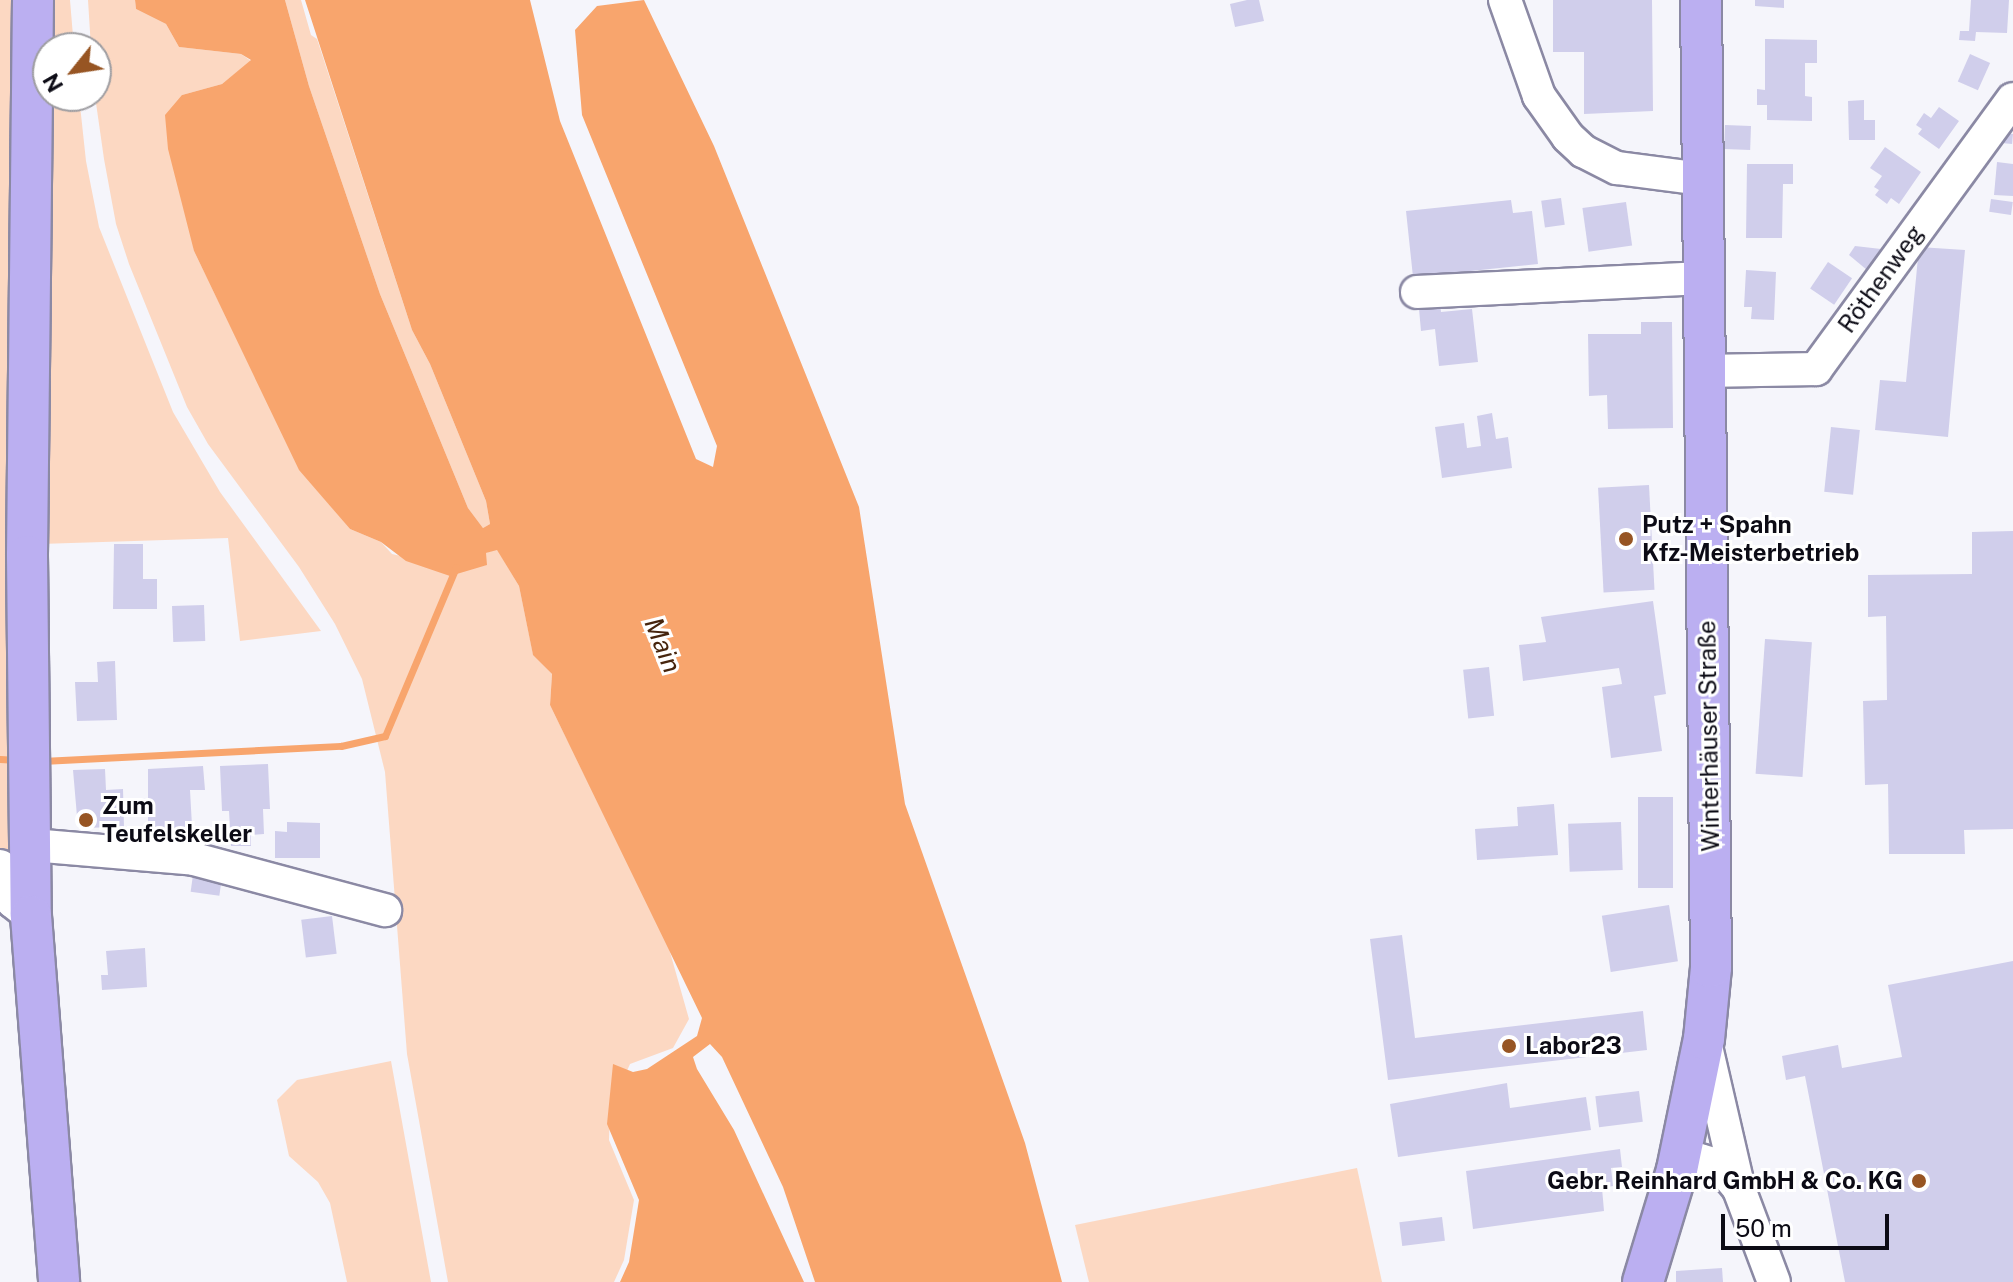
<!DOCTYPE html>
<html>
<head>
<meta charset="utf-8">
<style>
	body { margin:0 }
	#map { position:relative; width:2013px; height:1282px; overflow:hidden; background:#f5f5fb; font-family:"Public Sans",sans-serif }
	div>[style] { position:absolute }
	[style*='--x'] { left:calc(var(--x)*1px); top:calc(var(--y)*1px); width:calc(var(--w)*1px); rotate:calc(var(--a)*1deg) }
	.green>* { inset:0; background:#fcd8c2; transform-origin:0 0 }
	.water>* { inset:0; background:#f8a56d }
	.stream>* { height:7px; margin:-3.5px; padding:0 3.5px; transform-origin:3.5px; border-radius:3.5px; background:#f8a56d }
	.building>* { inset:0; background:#d0ceeb; transform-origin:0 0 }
	.roads { filter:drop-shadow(2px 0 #8b89a4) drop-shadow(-2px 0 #8b89a4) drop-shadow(0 2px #8b89a4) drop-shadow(0 -2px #8b89a4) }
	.minor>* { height:32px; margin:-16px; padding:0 16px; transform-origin:16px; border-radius:16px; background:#fff }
	.major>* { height:40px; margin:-20px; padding:0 20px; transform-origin:20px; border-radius:20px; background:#bbaff1 }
	.dots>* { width:22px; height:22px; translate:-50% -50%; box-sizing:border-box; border:4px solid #fff; border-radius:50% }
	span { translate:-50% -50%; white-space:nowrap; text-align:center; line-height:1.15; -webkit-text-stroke:6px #fff; paint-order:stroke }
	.street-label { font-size:24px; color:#0c0b15 }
	.poi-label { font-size:24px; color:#0c0b15; font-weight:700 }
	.left { translate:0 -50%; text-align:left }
	.right { translate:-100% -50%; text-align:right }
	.water-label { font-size:26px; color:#46250e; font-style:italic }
	.north { position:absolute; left:32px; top:32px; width:80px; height:80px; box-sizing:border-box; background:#fff; border:2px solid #9e9da1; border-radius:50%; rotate:240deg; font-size:22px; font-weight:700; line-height:32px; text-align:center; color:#0c0b15 }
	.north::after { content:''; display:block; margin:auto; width:28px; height:36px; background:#975523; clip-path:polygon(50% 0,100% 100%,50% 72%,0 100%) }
	.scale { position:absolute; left:1721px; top:1214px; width:168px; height:36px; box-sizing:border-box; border:4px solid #0c0b15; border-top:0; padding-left:10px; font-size:24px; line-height:28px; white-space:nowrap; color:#0c0b15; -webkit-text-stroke:6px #fff; paint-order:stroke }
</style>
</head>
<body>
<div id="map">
	<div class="green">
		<i style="left:0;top:0;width:24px;height:857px"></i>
		<i style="clip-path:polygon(44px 0,70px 0,74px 48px,48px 48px,48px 96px,79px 96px,86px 161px,99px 227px,173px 412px,220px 492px,321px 631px,240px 641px,228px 538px,40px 544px)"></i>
		<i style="clip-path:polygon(88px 0,135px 0,136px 9px,166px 24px,179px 47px,241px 54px,251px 61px,222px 84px,182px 95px,194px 251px,301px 471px,350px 529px,381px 542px,392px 554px,461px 570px,486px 565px,486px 553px,497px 549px,519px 586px,533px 654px,552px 674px,550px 705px,668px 945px,689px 1019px,673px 1048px,630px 1064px,610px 1109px,609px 1140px,634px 1200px,624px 1260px,614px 1282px,448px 1282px,407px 1054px,385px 772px,362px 679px,335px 624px,299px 567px,208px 444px,187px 407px,129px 264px,116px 224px,104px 159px,95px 96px,96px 48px,91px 48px)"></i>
		<i style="clip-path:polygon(285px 0,301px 0,311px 35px,317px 39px,412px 330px,430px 364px,486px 501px,490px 524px,483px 528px,468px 508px,380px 294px,309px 86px)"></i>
		<i style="clip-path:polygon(391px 1061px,431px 1282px,347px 1282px,330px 1203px,318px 1182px,289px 1156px,277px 1100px,297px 1080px)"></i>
		<i style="clip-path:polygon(1357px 1168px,1382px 1282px,1089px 1282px,1075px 1225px)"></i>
	</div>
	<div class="water">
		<i style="clip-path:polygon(135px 0,285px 0,309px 86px,380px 294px,468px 508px,483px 528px,490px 524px,486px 501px,430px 364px,412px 330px,305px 0,530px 0,560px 121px,696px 459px,713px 467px,717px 446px,582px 115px,575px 30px,597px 6px,644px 0,714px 146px,859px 507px,905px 804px,1025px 1143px,1062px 1282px,815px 1282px,783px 1187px,722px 1057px,710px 1044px,693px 1057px,697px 1069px,734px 1130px,804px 1282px,620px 1282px,629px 1262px,639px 1200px,607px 1124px,613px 1064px,633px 1072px,647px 1069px,697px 1036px,702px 1018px,550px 705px,552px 674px,533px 655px,519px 586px,497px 550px,486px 553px,487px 565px,450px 576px,406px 561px,381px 542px,350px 529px,299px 470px,194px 251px,168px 149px,165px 115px,182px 95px,222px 84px,251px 60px,241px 54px,179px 47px,166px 24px,136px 9px)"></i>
	</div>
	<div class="stream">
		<i style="--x:0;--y:759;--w:18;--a:3"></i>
		<i style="--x:42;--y:761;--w:299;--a:-2.9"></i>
		<i style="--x:341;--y:746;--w:45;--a:-12.8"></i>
		<i style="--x:385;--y:736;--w:183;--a:-67.2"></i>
	</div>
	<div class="building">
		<i style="clip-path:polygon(1247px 0,1259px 0,1264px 21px,1235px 27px,1230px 4px)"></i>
		<i style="clip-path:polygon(1553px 0,1652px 0,1653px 111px,1584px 114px,1584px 52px,1553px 52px)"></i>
		<i style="clip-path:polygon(1755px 0,1784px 0,1784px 8px,1755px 6px)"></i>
		<i style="clip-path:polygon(1971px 0,2009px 0,2007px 33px,1976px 32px,1975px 41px,1959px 40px,1960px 31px,1969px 31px)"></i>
		<i style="clip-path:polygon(1765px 39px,1817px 40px,1817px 63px,1805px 63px,1805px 96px,1812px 97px,1812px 121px,1767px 120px,1767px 105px,1757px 105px,1757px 89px,1765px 90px)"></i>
		<i style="left:1970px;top:54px;width:22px;height:30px;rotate:24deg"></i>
		<i style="clip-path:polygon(1864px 100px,1864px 120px,1875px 120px,1875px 140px,1849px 140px,1848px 101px)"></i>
		<i style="clip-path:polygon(1939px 107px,1959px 121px,1939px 149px,1918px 134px,1922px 129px,1916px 125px,1924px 113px,1931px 118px)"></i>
		<i style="left:1725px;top:125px;width:26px;height:24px;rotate:2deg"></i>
		<i style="left:2002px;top:133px;width:11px;height:10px;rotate:5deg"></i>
		<i style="clip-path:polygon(1885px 147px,1921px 172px,1899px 204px,1891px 198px,1887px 204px,1875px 195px,1879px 190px,1874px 187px,1882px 176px,1870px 168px)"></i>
		<i style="clip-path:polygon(1997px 162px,2013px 164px,2013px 196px,1994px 195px)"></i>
		<i style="clip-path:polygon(1747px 164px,1793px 164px,1793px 184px,1783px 184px,1782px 238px,1746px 238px)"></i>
		<i style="left:1561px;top:198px;width:27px;height:20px;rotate:82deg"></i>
		<i style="left:1991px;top:199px;width:22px;height:13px;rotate:8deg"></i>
		<i style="clip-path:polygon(1511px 200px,1513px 213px,1532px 211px,1538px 264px,1413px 277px,1406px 211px)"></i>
		<i style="left:1626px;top:202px;width:44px;height:44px;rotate:82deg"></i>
		<i style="clip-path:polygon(1855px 246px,1881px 249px,1867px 270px,1849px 255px)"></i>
		<i style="clip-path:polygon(1919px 247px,1965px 250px,1948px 437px,1875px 430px,1880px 380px,1906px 382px)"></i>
		<i style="left:1828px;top:262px;width:29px;height:32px;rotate:34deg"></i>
		<i style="clip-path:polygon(1746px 270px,1776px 272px,1774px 320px,1751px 319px,1752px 307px,1744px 307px)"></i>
		<i style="clip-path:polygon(1439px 296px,1441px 312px,1472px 309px,1478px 362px,1439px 366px,1435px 329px,1421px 331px,1418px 298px)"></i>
		<i style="clip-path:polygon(1641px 322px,1672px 322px,1673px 428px,1608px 429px,1607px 395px,1589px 396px,1588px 334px,1641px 334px)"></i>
		<i style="clip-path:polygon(1492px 413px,1496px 439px,1508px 437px,1512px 468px,1442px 478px,1435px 427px,1464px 423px,1467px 448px,1481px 446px,1477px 416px)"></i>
		<i style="left:1831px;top:427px;width:29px;height:65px;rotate:6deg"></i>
		<i style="left:1649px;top:485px;width:105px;height:51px;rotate:87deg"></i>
		<i style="clip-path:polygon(2013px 531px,2013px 829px,1964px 830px,1965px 854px,1889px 854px,1888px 784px,1865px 785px,1863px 701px,1887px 700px,1886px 616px,1868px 617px,1868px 575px,1972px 574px,1972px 532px)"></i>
		<i style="clip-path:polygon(114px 544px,143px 544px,143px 579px,157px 579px,157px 609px,113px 609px)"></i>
		<i style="clip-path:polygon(1653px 601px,1666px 694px,1654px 696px,1662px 751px,1611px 758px,1602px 687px,1622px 684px,1619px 668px,1523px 681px,1519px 645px,1546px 642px,1541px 617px)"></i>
		<i style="left:204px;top:605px;width:36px;height:32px;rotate:88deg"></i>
		<i style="left:1765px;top:639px;width:47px;height:135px;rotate:4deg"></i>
		<i style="clip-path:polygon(115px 661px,117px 720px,77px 721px,75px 682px,98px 682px,97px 662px)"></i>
		<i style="left:1489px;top:667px;width:49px;height:26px;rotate:84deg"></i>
		<i style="clip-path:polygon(268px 764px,270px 809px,263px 809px,264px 834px,251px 835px,251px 846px,231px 846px,229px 811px,222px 811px,220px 766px)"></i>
		<i style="clip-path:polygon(203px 766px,205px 790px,190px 790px,193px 844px,148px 838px,148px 769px)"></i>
		<i style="clip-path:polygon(105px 769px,106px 790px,123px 789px,124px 827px,78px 828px,73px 770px)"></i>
		<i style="left:1638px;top:797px;width:35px;height:91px"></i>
		<i style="clip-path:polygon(1554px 804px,1558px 855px,1477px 860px,1475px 829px,1518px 826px,1517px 807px)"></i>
		<i style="clip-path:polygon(287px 822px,320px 823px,320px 858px,275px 858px,275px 831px,287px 832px)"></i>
		<i style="left:1621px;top:822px;width:48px;height:53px;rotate:88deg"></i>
		<i style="left:193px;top:875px;width:29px;height:17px;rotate:8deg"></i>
		<i style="left:1669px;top:905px;width:57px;height:68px;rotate:81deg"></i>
		<i style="left:332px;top:916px;width:38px;height:31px;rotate:83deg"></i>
		<i style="clip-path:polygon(1402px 935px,1415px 1038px,1643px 1011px,1647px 1050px,1388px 1080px,1370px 939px)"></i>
		<i style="clip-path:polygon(145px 948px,147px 987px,102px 990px,101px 975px,108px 975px,106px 951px)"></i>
		<i style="clip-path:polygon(2013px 961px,2013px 1282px,1845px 1282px,1805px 1076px,1786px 1080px,1782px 1056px,1838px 1045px,1842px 1068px,1902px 1057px,1888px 985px)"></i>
		<i style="clip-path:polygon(1507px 1083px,1510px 1108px,1586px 1097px,1591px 1130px,1398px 1157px,1390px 1104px)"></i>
		<i style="left:1639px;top:1091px;width:31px;height:44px;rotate:83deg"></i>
		<i style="clip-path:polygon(1620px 1149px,1622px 1167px,1611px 1168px,1613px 1186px,1602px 1188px,1604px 1211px,1473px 1229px,1466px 1171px)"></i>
		<i style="left:1442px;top:1217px;width:24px;height:43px;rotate:83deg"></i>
		<i style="clip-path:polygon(1722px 1268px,1723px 1282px,1676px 1282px,1676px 1271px)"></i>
	</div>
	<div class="roads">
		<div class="minor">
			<i style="--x:1505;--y:0;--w:102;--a:70.5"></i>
			<i style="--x:1539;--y:96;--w:50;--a:54.7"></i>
			<i style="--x:1568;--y:137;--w:21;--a:43"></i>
			<i style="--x:1583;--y:151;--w:38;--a:27"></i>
			<i style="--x:1617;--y:168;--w:86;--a:7.4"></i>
			<i style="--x:1417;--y:292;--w:286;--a:-2.8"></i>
			<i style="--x:1704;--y:371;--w:112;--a:-1"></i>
			<i style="--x:1816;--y:369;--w:334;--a:-53.9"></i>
			<i style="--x:32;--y:845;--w:163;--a:4.9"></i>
			<i style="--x:194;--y:859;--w:198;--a:15"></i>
			<i style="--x:0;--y:866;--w:38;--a:70"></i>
			<i style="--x:13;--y:902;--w:23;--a:38"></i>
			<i style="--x:1705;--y:1042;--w:151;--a:77"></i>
			<i style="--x:1739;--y:1189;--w:99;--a:69.4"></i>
			<i style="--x:1677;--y:1170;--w:25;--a:-23"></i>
			<i style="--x:1700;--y:1160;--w:21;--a:17"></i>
			<i style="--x:1720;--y:1166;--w:30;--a:50"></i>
		</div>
		<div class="major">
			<i style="--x:33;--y:0;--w:556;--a:90.62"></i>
			<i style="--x:27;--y:556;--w:360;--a:89.4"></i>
			<i style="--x:31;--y:916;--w:367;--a:85.6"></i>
			<i style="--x:1643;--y:1282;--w:117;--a:-73.1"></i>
			<i style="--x:1677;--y:1170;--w:134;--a:-78.4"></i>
			<i style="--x:1704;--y:1039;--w:72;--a:-84.4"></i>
			<i style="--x:1711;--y:967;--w:967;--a:-90.59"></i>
		</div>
	</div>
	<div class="dots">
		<i style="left:1626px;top:539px;background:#975523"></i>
		<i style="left:86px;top:820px;background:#975523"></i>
		<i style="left:1509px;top:1046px;background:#975523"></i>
		<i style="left:1919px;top:1181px;background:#975523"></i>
	</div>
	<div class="street-label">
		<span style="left:1881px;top:279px;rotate:-54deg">Röthenweg</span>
		<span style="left:1709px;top:736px;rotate:-91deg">Winterhäuser Straße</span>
	</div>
	<div class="poi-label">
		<span class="left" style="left:1642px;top:539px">Putz + Spahn<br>Kfz-Meisterbetrieb</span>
		<span class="left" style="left:102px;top:820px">Zum<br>Teufelskeller</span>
		<span class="left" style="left:1525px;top:1046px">Labor23</span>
		<span class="right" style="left:1903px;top:1181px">Gebr. Reinhard GmbH &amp; Co. KG</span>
	</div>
	<div class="water-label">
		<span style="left:663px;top:645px;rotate:68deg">Main</span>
	</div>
	<div class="north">N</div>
	<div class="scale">50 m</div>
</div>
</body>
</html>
